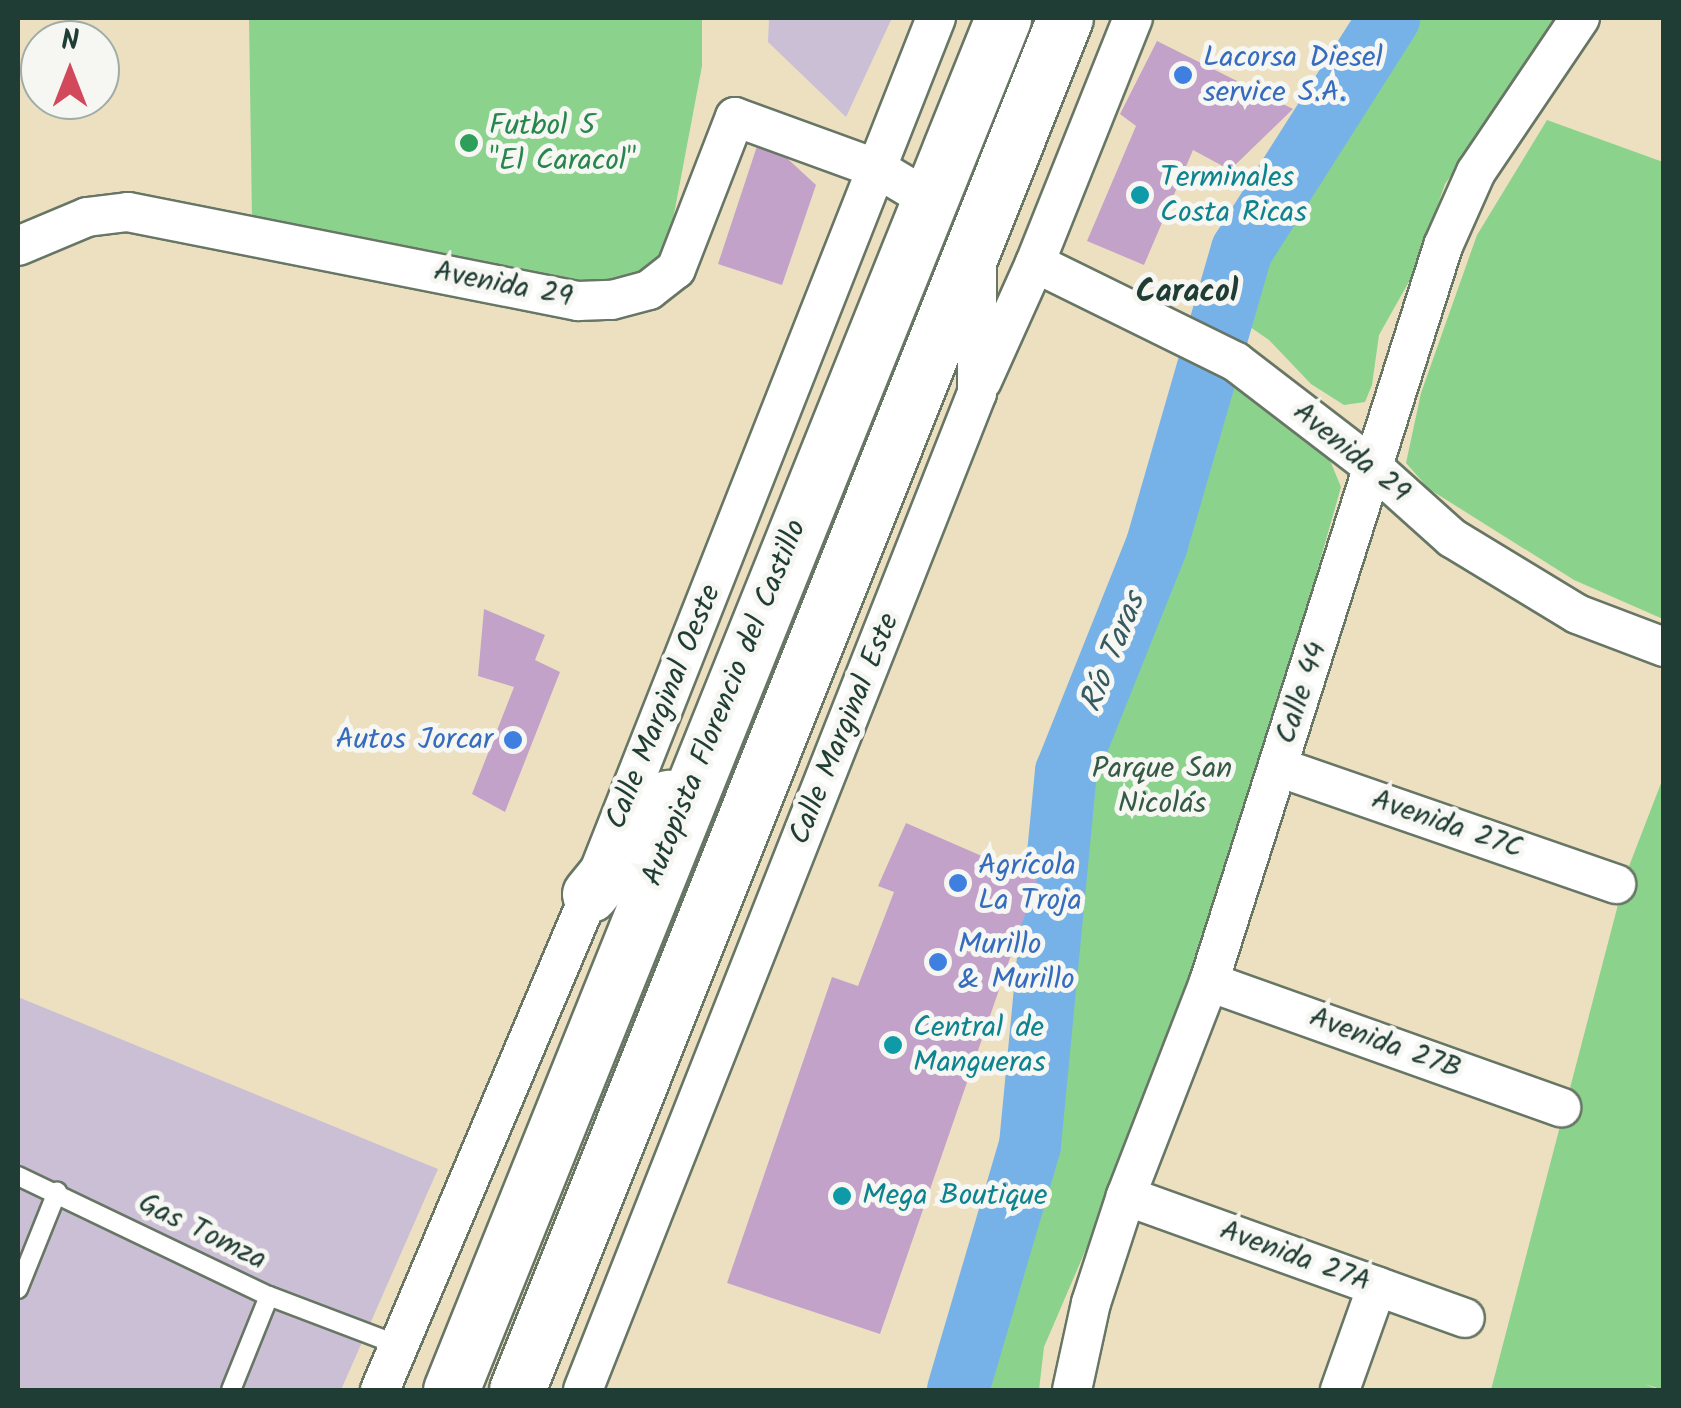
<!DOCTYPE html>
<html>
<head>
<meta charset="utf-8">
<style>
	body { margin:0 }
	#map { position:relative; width:1681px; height:1408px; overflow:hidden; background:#ede0c1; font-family:Kalam,sans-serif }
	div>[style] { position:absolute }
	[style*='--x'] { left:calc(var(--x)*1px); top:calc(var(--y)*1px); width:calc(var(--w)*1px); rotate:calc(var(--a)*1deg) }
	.industrial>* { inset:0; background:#cbbfd5 }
	.green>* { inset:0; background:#8bd38d }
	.river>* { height:62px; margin:-31px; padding:0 31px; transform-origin:31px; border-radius:31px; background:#76b2e8 }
	.building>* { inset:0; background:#c3a2ca }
	.roads { filter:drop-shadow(2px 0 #677665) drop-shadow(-2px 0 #677665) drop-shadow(0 2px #677665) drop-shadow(0 -2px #677665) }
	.lane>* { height:18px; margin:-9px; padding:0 9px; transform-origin:9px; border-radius:9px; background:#fff }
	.street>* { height:38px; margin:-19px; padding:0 19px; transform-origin:19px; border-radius:19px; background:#fff }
	.highway>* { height:55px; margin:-27.5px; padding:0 27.5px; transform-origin:27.5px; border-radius:27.5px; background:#fff }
	.dots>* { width:28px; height:28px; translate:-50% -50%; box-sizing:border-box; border:5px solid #f6f6f2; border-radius:50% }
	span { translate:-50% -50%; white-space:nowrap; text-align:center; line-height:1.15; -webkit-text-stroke:10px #f6f6f2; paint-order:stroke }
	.shop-label { font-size:30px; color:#366cbe }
	.left { translate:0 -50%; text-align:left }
	.right { translate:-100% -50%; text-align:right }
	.leisure-label { font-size:30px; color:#27864d }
	.culture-label { font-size:30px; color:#0d838f }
	.street-label { font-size:30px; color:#1f3d34 }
	.park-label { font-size:30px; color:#355b46 }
	.neighbourhood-label { font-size:32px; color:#1f3d34; font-weight:700 }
	.water-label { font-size:32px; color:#355a61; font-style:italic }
	.frame { position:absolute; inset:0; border:20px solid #1f3d34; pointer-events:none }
	.north { position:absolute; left:20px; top:20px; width:100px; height:100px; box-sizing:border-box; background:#f6f6f2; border:2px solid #a0aca6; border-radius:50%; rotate:0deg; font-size:28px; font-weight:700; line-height:40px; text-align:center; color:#1f3d34 }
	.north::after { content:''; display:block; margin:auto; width:35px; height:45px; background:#d1495b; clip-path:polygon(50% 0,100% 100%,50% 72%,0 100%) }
</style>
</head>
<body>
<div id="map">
	<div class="industrial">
		<i style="clip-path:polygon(769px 18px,892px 18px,846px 117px,768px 42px)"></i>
		<i style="clip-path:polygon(18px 997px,438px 1169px,341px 1390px,18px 1390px)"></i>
	</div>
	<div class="green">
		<i style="clip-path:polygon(249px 18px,702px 18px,702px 66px,665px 262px,635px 278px,579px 286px,252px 221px)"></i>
		<i style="clip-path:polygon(1399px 18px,1558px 18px,1545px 43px,1445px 184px,1415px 271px,1379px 335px,1372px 385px,1365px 402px,1344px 405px,1311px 384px,1269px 340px,1224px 309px,1259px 223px)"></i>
		<i style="clip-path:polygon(1547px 120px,1663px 162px,1663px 619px,1574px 580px,1429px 489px,1406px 463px,1421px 393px,1477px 235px)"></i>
		<i style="clip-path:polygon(1214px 358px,1327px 453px,1341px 487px,1201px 981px,1044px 1347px,1039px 1390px,961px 1390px,1035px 1144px,1071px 772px,1162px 540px)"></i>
		<i style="clip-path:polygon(1663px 778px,1663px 1390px,1645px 1384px,1659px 1390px,1491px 1390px,1626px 874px)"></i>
	</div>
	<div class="river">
		<i style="--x:958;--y:1390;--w:255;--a:-73.6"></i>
		<i style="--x:1030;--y:1145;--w:375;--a:-84.5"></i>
		<i style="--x:1066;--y:772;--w:245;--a:-68.2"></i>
		<i style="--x:1157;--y:544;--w:306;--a:-73.9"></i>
		<i style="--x:1242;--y:250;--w:275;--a:-57.6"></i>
	</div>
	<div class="building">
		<i style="clip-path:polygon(1157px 41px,1293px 109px,1230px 170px,1193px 150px,1144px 265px,1087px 241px,1136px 126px,1120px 114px)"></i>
		<i style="clip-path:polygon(761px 134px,816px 185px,782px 285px,718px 264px)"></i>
		<i style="clip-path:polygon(484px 609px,545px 635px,535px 660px,560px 672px,505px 812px,472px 794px,514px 687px,478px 676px)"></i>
		<i style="clip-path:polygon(906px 823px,1037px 880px,880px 1334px,727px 1283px,832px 977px,858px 986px,894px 892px,878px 886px)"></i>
	</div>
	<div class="roads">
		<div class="lane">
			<i style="--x:18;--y:1176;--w:278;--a:25.6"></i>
			<i style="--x:269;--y:1296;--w:101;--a:112"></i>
			<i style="--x:18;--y:1289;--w:105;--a:-68.1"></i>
			<i style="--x:269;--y:1296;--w:138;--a:20.8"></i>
		</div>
		<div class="street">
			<i style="--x:18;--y:246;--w:75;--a:-22.8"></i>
			<i style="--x:87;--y:217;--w:41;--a:-7"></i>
			<i style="--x:128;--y:212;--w:459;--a:11.2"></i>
			<i style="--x:578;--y:301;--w:34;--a:-2"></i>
			<i style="--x:612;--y:300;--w:38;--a:-15"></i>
			<i style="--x:649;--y:290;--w:34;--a:-38"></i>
			<i style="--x:676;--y:269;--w:163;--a:-68.8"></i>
			<i style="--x:735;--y:117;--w:152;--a:20"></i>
			<i style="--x:878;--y:169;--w:61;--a:30.8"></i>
			<i style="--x:1035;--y:263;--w:224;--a:26.2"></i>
			<i style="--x:1236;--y:362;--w:174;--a:37.5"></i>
			<i style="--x:1374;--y:468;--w:105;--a:41.9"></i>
			<i style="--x:1452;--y:538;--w:146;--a:31.3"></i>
			<i style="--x:1577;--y:614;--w:93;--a:20.8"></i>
			<i style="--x:982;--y:381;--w:129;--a:-65.8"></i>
			<i style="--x:1035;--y:263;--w:264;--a:-68.2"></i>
			<i style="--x:1278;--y:767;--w:358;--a:19.1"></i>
			<i style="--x:1209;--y:982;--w:374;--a:19.6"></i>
			<i style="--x:1126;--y:1196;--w:360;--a:19.8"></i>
			<i style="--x:380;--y:1390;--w:539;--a:-67.05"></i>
			<i style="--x:590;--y:894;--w:942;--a:-68.45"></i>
			<i style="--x:583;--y:1390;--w:1072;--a:-68.44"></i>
			<i style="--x:977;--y:393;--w:130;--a:-90"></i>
			<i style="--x:1072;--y:1390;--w:89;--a:-77.7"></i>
			<i style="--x:1091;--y:1303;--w:113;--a:-71.9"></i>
			<i style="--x:1126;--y:1196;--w:230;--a:-68.8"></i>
			<i style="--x:1209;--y:982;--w:772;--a:-72.36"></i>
			<i style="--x:1443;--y:246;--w:81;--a:-66"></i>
			<i style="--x:1476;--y:172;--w:186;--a:-56"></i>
			<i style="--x:1340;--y:1390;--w:110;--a:-70.4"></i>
		</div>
		<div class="highway">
			<i style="--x:590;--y:894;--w:124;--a:-50.9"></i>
			<i style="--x:451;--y:1390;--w:1479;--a:-68.08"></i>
			<i style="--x:517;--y:1390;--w:1477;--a:-68.23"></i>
		</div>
	</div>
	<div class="dots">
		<i style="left:1183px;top:75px;background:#3f7fe0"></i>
		<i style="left:469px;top:143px;background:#2e9e5b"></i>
		<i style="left:1140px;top:195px;background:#0f9aa8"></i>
		<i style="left:513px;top:740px;background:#3f7fe0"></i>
		<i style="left:958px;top:883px;background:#3f7fe0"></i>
		<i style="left:938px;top:962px;background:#3f7fe0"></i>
		<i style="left:893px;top:1045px;background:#0f9aa8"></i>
		<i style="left:842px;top:1196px;background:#0f9aa8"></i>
	</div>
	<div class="shop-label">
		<span class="left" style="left:1203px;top:75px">Lacorsa Diesel<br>service S.A.</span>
		<span class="right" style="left:493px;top:740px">Autos Jorcar</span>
		<span class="left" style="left:978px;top:883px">Agrícola<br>La Troja</span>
		<span class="left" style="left:958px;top:962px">Murillo<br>&amp; Murillo</span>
	</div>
	<div class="leisure-label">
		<span class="left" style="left:489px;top:143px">Futbol 5<br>"El Caracol"</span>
	</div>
	<div class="culture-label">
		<span class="left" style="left:1160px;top:195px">Terminales<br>Costa Ricas</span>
		<span class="left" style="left:913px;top:1045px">Central de<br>Mangueras</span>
		<span class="left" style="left:862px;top:1196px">Mega Boutique</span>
	</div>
	<div class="street-label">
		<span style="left:503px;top:285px;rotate:11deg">Avenida 29</span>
		<span style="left:1351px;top:453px;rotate:39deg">Avenida 29</span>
		<span style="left:1302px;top:693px;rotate:-72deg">Calle 44</span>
		<span style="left:725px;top:703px;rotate:-68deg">Autopista Florencio del Castillo</span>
		<span style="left:664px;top:707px;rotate:-68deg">Calle Marginal Oeste</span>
		<span style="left:845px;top:729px;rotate:-68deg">Calle Marginal Este</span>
		<span style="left:1447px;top:825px;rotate:19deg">Avenida 27C</span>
		<span style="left:1385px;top:1044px;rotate:20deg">Avenida 27B</span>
		<span style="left:202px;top:1232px;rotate:26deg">Gas Tomza</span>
		<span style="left:1295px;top:1257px;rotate:20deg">Avenida 27A</span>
	</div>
	<div class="park-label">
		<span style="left:1162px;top:786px">Parque San<br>Nicolás</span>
	</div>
	<div class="neighbourhood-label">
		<span style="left:1187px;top:293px">Caracol</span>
	</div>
	<div class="water-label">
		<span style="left:1114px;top:653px;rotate:-68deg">Río Taras</span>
	</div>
	<div class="frame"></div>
	<div class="north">N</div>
</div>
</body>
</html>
